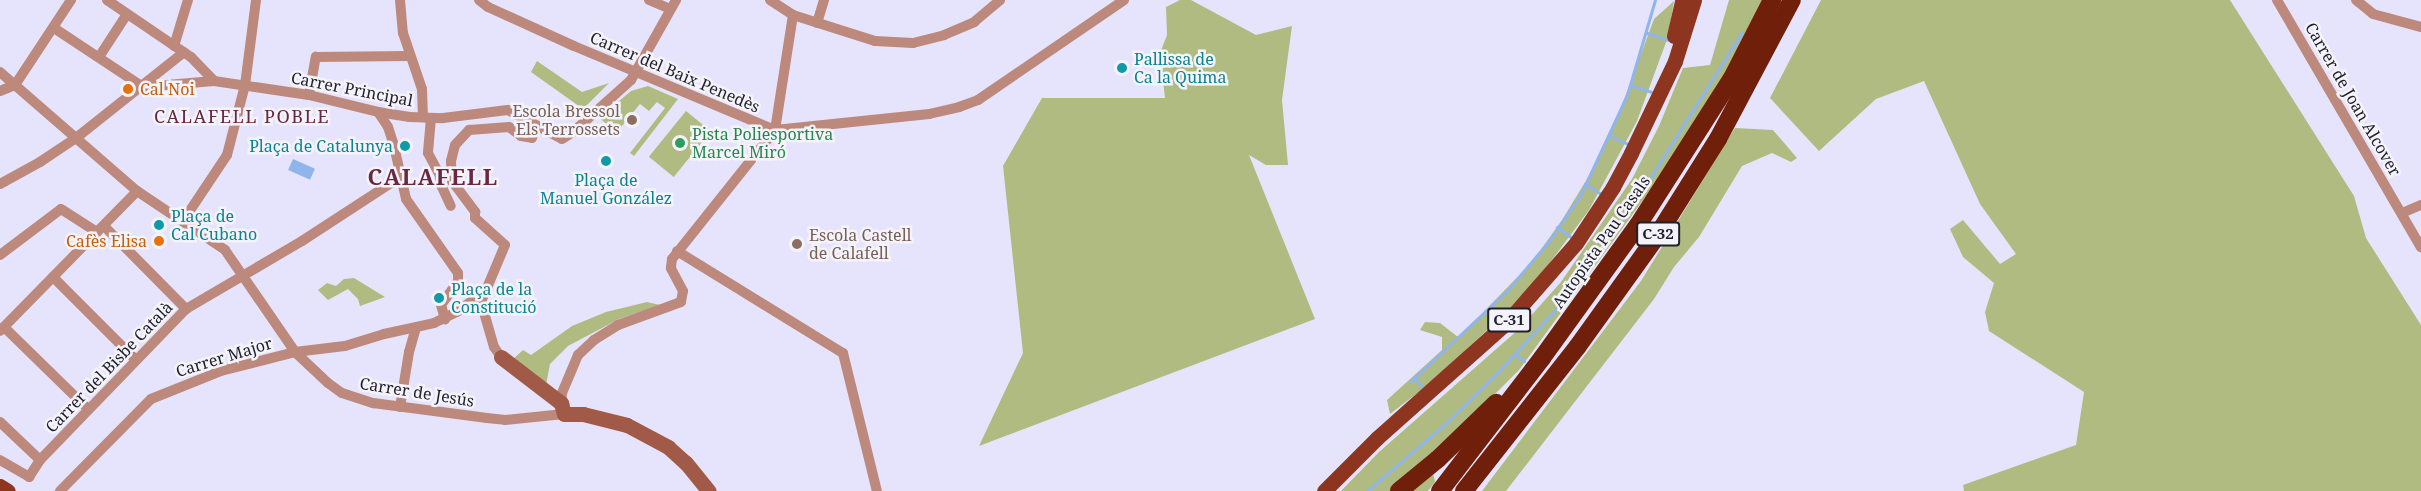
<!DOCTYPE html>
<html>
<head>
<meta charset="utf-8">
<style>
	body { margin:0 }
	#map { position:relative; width:2421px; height:491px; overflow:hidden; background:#e6e4fd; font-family:"Noto Serif",serif }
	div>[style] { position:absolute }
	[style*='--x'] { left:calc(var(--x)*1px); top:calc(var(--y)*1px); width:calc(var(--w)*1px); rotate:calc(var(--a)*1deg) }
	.green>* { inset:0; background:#b0bb82; transform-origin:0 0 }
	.water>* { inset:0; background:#90b5eb; transform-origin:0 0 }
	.stream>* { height:3px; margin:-1.5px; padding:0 1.5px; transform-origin:1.5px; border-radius:1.5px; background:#90b5eb }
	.street>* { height:10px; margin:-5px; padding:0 5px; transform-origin:5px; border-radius:5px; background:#bc897c }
	.secondary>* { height:15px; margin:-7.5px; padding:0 7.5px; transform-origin:7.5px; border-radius:7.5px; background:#a25a48 }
	.primary>* { height:15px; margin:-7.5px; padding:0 7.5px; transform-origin:7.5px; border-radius:7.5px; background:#8e3520 }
	.highway>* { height:18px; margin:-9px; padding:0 9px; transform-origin:9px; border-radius:9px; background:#701f0a }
	.dots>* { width:16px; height:16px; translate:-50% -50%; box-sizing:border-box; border:3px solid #f4f3fa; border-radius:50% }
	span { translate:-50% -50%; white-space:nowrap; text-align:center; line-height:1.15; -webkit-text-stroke:5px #f4f3fa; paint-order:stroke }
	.shield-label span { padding:2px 4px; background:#f4f3fa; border:2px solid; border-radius:4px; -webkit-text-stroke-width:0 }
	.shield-label { font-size:15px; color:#201f2a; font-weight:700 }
	.culture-label { font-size:16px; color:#0d838f }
	.left { translate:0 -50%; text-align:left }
	.right { translate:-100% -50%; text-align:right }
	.street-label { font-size:16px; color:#201f2a }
	.food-label { font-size:16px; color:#c56008 }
	.education-label { font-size:16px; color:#785e54 }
	.leisure-label { font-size:16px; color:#27864d }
	.neighbourhood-label { font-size:18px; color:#6a2741; letter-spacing:1.5px }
	.district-label { font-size:22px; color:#6a2741; font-weight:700; letter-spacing:1.5px }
</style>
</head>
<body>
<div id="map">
	<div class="green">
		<i style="clip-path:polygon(1180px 0,1191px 0,1256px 35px,1292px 26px,1282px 100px,1288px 165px,1266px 165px,1249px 155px,1315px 319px,979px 446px,1023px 353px,1003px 166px,1042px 98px,1165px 98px,1160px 53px,1167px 35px,1166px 7px)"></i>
		<i style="clip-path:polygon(1729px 0,1762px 0,1714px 96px,1665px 170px,1519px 370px,1430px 459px,1435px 482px,1428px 491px,1341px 491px,1379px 452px,1519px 329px,1561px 282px,1632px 179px,1659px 126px,1683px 68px,1710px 65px)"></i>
		<i style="clip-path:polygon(1821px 0,2230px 0,2354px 196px,2366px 238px,2421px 325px,2421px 491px,1964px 491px,1963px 485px,2076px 445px,2084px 392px,1989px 331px,1985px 312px,1994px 283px,1963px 257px,1950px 229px,1963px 220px,2000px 264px,2016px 254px,1980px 204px,1924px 81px,1876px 99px,1819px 151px,1770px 98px)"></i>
		<i style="clip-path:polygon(1674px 1px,1668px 37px,1637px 121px,1589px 210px,1537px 280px,1501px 317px,1433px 381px,1390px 414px,1387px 400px,1442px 350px,1442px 337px,1420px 330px,1425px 322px,1440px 323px,1458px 337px,1463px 333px,1532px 262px,1562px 220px,1587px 179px,1616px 121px,1654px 19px)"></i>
		<i style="clip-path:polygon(537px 61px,582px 92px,609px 83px,583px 109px,531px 72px)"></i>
		<i style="clip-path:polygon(648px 86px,678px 99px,634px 156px,630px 153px,665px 108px,657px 102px,649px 111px,640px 104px,617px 132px,599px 118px,631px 91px)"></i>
		<i style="left:686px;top:111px;width:32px;height:59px;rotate:39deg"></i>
		<i style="clip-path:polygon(1735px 128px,1773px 130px,1797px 158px,1791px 162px,1772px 153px,1742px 166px,1699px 237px,1674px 267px,1654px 299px,1506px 491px,1482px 491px,1641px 281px)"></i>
		<i style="clip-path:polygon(354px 278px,385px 297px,360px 306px,358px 299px,348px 289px,328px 300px,318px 290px,327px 283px,336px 286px,344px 279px)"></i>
		<i style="clip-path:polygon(647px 302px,660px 305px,619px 319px,568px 346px,550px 364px,546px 385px,511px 361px,523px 350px,531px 355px,572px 326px,606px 312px)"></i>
	</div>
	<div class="water">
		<i style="left:293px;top:159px;width:24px;height:12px;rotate:24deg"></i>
	</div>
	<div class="stream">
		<i style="--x:1647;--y:33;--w:22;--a:18"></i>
		<i style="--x:1630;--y:85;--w:22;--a:18"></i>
		<i style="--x:1610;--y:136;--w:20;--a:24"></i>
		<i style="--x:1585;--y:184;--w:19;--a:32"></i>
		<i style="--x:1557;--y:227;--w:19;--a:36"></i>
		<i style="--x:1516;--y:355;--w:10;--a:37"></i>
		<i style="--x:1414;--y:377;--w:14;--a:51"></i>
		<i style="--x:1410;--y:382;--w:132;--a:-43.2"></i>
		<i style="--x:1506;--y:292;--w:67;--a:-49.9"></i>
		<i style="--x:1549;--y:241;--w:57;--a:-55.8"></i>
		<i style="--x:1581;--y:194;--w:109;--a:-65.1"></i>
		<i style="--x:1627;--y:95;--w:99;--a:-73.6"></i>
		<i style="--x:1367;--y:491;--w:103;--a:-40.7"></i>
		<i style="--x:1445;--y:424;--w:73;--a:-44.4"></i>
		<i style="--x:1497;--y:373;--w:102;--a:-47.4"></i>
		<i style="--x:1566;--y:298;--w:118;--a:-54.3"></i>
		<i style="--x:1635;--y:202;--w:201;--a:-57.8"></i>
	</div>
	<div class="street">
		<i style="--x:107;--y:0;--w:102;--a:34.2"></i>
		<i style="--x:191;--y:57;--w:33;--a:46"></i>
		<i style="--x:400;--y:0;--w:33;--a:85"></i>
		<i style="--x:403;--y:33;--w:59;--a:71.3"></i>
		<i style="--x:422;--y:89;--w:28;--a:88"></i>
		<i style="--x:479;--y:0;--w:11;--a:38"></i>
		<i style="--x:488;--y:7;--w:94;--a:24.4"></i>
		<i style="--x:574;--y:46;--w:218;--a:22.7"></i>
		<i style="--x:775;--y:130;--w:155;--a:-5.9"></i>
		<i style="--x:929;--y:114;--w:31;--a:-13"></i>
		<i style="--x:959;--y:107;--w:20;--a:-20"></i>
		<i style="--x:978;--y:100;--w:177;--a:-34.4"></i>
		<i style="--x:649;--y:0;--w:23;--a:23"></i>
		<i style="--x:770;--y:0;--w:27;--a:33"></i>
		<i style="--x:793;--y:15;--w:86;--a:17.6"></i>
		<i style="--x:875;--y:41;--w:38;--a:3"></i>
		<i style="--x:913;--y:43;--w:32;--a:-14"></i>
		<i style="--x:944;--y:35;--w:33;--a:-23"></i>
		<i style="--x:974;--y:22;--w:34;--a:-40"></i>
		<i style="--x:2277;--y:0;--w:286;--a:59.8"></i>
		<i style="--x:2356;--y:0;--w:22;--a:39"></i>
		<i style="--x:2373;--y:14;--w:50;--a:15.2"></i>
		<i style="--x:817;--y:23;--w:24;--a:-73"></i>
		<i style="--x:54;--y:28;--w:107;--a:33.5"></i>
		<i style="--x:174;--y:46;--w:48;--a:-73.1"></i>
		<i style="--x:99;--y:57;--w:51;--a:-56.9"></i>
		<i style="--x:0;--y:72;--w:181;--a:41"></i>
		<i style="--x:137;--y:191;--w:106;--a:33.8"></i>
		<i style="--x:225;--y:250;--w:124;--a:55.5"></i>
		<i style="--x:295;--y:352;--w:45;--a:43.2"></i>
		<i style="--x:328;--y:383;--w:17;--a:36"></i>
		<i style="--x:342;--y:393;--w:33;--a:18"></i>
		<i style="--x:373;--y:403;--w:115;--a:7.5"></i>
		<i style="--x:487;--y:418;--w:18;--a:6"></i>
		<i style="--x:505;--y:420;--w:59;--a:-5.8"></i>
		<i style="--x:143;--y:87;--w:71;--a:-4.8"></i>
		<i style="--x:214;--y:81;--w:96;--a:8.4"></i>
		<i style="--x:309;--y:95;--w:71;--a:13.8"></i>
		<i style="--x:378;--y:112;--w:32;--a:9"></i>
		<i style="--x:410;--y:117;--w:33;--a:2"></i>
		<i style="--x:443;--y:118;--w:65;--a:-7"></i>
		<i style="--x:508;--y:110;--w:61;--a:28.2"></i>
		<i style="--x:562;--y:139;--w:13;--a:-32"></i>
		<i style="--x:573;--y:132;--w:78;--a:-41.9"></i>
		<i style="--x:631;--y:80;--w:92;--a:-60.6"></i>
		<i style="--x:0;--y:91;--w:16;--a:-22"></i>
		<i style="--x:15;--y:85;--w:102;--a:-56.6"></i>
		<i style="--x:309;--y:95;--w:39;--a:-80"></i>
		<i style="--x:316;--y:57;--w:93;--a:-0.6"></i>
		<i style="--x:378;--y:112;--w:18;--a:56"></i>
		<i style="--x:388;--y:127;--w:20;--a:72"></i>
		<i style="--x:394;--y:146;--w:54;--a:77.2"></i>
		<i style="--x:406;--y:199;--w:90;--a:54.9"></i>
		<i style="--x:458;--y:273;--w:8;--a:90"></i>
		<i style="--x:458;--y:281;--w:29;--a:125"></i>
		<i style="--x:441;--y:305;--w:15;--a:74"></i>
		<i style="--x:431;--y:118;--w:35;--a:95"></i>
		<i style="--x:428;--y:153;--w:26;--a:62"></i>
		<i style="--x:440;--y:176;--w:9;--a:84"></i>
		<i style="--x:441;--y:185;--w:23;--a:65"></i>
		<i style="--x:452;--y:181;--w:39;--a:53"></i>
		<i style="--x:475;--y:212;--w:6;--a:90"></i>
		<i style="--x:475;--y:218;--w:40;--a:42"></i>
		<i style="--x:505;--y:245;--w:62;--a:112.8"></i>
		<i style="--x:481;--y:302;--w:47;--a:73.9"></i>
		<i style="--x:494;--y:347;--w:12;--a:55"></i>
		<i style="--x:452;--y:181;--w:20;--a:-93"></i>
		<i style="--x:451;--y:161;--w:16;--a:-76"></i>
		<i style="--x:455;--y:145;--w:21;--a:-47"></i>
		<i style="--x:469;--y:130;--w:40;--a:-4.3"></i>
		<i style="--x:509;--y:127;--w:15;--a:37"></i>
		<i style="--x:521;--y:136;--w:11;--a:10"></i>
		<i style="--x:532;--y:138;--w:12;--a:-76"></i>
		<i style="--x:0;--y:184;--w:46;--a:-28.8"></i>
		<i style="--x:40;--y:162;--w:43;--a:-33.7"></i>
		<i style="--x:76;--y:138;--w:138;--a:-38.5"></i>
		<i style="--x:2402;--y:213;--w:21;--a:-23"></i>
		<i style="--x:183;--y:221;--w:79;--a:-56.3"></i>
		<i style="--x:227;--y:155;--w:72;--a:-75.6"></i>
		<i style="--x:245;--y:85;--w:86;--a:-82.6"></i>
		<i style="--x:104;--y:226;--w:117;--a:45.3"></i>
		<i style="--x:677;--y:251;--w:195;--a:31.6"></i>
		<i style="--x:843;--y:353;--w:142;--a:76.2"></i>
		<i style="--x:0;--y:255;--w:76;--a:-37"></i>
		<i style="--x:61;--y:209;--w:43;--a:32.6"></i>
		<i style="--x:53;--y:277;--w:117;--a:45"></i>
		<i style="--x:4;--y:327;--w:117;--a:44.3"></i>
		<i style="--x:0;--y:331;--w:196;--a:-45.6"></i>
		<i style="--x:561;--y:403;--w:10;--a:-84"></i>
		<i style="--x:562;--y:393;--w:41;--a:-67.2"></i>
		<i style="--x:578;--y:355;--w:22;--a:-43"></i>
		<i style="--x:594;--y:340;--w:28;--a:-32"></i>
		<i style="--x:618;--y:325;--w:67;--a:-20.1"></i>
		<i style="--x:681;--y:302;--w:11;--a:-80"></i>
		<i style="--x:683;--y:291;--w:26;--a:-118"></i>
		<i style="--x:671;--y:268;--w:9;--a:-84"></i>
		<i style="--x:672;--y:259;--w:165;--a:-51.4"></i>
		<i style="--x:775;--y:130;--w:116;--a:-81.1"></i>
		<i style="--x:400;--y:407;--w:56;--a:-80.7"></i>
		<i style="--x:409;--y:352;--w:25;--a:-74"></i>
		<i style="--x:0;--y:422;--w:55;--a:43.5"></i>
		<i style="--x:0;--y:460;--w:34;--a:30"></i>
		<i style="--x:29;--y:477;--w:20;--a:-57"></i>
		<i style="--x:40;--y:460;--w:210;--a:-46"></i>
		<i style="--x:186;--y:309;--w:134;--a:-30.4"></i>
		<i style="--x:302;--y:241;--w:117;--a:-33.1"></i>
		<i style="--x:60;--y:491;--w:129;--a:-45.3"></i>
		<i style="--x:151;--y:399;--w:75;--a:-21.8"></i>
		<i style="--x:221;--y:371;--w:76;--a:-14.4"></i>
		<i style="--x:295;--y:352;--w:50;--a:-6.8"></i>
		<i style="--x:345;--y:346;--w:41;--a:-17.1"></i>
		<i style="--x:384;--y:334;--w:51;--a:-12.4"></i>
		<i style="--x:434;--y:323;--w:25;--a:-26"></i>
		<i style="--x:457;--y:312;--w:34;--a:-37"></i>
	</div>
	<div class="secondary">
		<i style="--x:501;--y:357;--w:76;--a:37.5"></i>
		<i style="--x:561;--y:403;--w:11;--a:75"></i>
		<i style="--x:564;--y:414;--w:19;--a:0"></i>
		<i style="--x:583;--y:414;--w:45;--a:14"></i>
		<i style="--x:627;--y:425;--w:47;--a:28.2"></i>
		<i style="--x:668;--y:447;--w:24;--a:42"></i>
		<i style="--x:686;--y:463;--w:36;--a:51"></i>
	</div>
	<div class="primary">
		<i style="--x:1674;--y:36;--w:37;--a:-77"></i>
		<i style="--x:0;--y:486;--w:9;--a:32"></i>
		<i style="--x:1324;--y:491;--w:75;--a:-45"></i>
		<i style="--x:1377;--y:438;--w:173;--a:-41.7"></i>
		<i style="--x:1506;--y:323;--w:106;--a:-48.8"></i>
		<i style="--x:1576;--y:243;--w:67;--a:-56.5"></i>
		<i style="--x:1613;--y:187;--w:38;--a:-62"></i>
		<i style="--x:1631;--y:153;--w:102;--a:-64.4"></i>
		<i style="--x:1675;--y:61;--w:64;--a:-72.7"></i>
	</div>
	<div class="highway">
		<i style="--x:1399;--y:491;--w:50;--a:-39.4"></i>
		<i style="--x:1438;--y:459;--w:81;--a:-44"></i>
		<i style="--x:1440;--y:491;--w:168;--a:-52.5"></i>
		<i style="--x:1542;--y:358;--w:164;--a:-54.2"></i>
		<i style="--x:1638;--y:225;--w:174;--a:-57.4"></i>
		<i style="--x:1732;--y:78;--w:88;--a:-62.9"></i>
		<i style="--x:1464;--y:491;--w:184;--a:-51.8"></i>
		<i style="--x:1578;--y:346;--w:132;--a:-54.3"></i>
		<i style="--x:1655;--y:239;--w:118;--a:-57.8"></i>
		<i style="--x:1718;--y:139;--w:157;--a:-62"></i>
	</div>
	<div class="dots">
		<i style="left:1122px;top:68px;background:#0f9aa8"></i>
		<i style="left:128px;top:89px;background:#e8710a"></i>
		<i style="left:632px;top:120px;background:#8d6e63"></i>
		<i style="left:680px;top:143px;background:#2e9e5b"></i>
		<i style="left:405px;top:146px;background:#0f9aa8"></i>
		<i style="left:606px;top:161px;background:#0f9aa8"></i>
		<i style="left:159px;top:225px;background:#0f9aa8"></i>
		<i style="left:159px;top:241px;background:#e8710a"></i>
		<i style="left:797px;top:244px;background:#8d6e63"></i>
		<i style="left:439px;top:298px;background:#0f9aa8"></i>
	</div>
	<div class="shield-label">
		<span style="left:1658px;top:234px">C-32</span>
		<span style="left:1509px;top:320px">C-31</span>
	</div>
	<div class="culture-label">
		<span class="left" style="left:1134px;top:68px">Pallissa de<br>Ca la Quima</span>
		<span class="right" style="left:393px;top:146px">Plaça de Catalunya</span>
		<span style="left:606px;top:189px">Plaça de<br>Manuel González</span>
		<span class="left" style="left:171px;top:225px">Plaça de<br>Cal Cubano</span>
		<span class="left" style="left:451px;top:298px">Plaça de la<br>Constitució</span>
	</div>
	<div class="street-label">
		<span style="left:675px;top:72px;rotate:23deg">Carrer del Baix Penedès</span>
		<span style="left:352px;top:89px;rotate:11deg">Carrer Principal</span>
		<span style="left:2353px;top:99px;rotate:60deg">Carrer de Joan Alcover</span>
		<span style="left:1601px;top:242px;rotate:-55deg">Autopista Pau Casals</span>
		<span style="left:224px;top:357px;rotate:-17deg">Carrer Major</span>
		<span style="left:109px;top:367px;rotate:-46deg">Carrer del Bisbe Català</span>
		<span style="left:417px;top:392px;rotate:9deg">Carrer de Jesús</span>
	</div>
	<div class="food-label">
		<span class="left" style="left:140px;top:89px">Cal Noi</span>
		<span class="right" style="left:147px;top:241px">Cafès Elisa</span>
	</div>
	<div class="education-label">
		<span class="right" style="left:620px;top:120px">Escola Bressol<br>Els Terrossets</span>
		<span class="left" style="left:809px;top:244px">Escola Castell<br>de Calafell</span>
	</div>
	<div class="leisure-label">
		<span class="left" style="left:692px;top:143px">Pista Poliesportiva<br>Marcel Miró</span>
	</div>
	<div class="neighbourhood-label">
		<span style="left:242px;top:116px">CALAFELL POBLE</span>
	</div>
	<div class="district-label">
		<span style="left:433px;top:177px">CALAFELL</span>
	</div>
</div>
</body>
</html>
